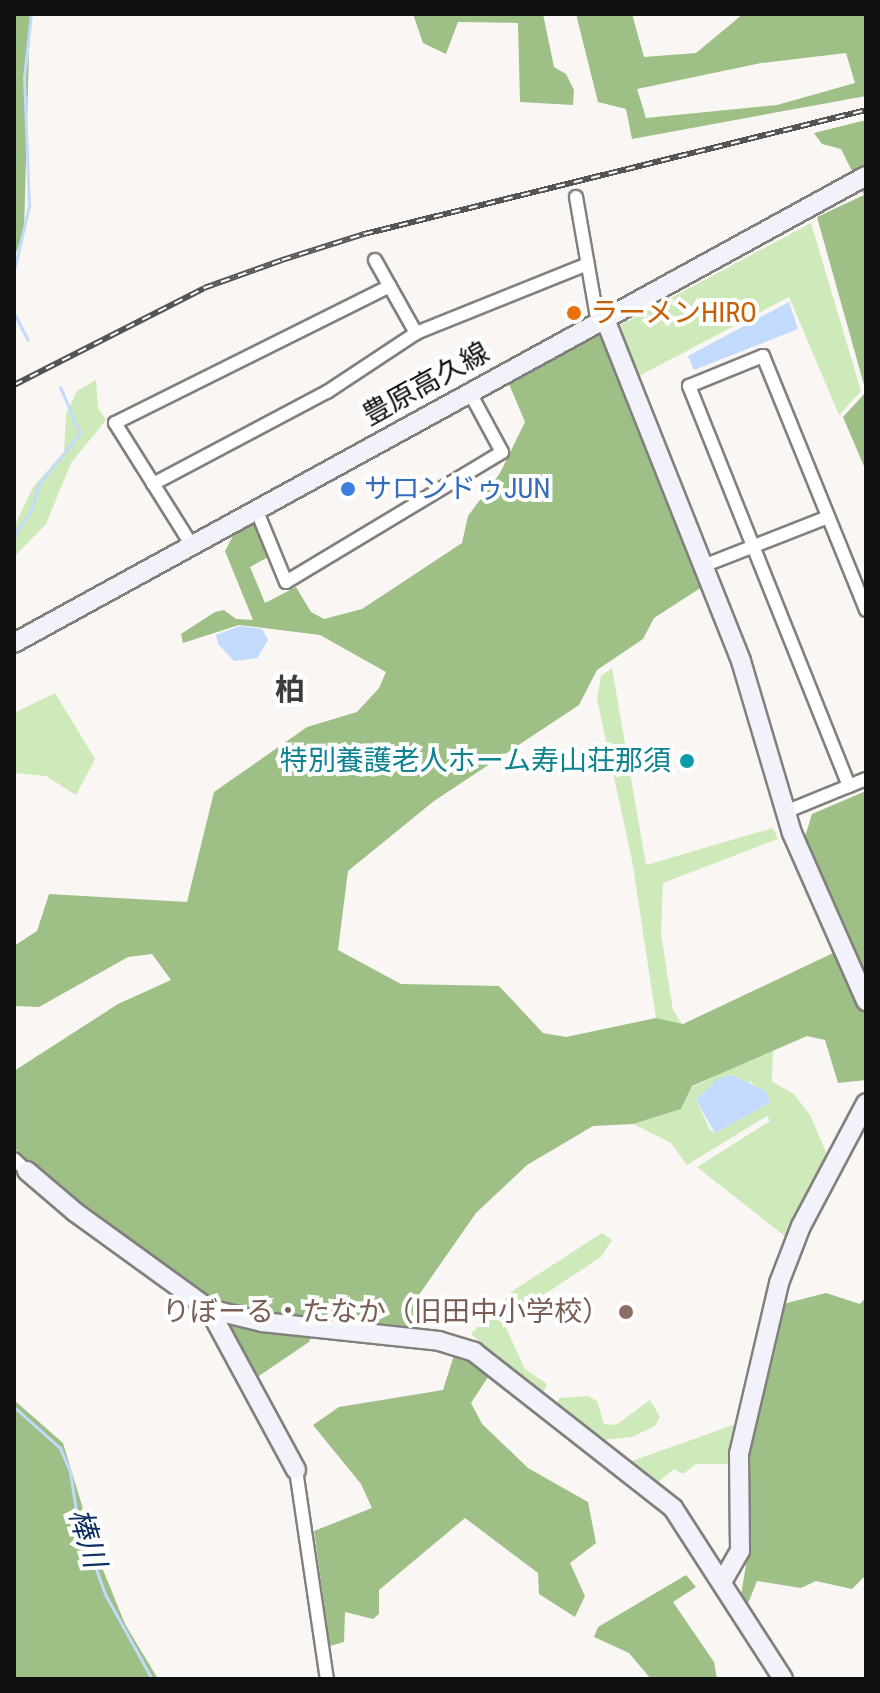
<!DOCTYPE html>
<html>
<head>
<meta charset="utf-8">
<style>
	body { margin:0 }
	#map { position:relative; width:880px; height:1693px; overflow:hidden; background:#f9f6f4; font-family:"Roboto Condensed","Noto Sans JP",sans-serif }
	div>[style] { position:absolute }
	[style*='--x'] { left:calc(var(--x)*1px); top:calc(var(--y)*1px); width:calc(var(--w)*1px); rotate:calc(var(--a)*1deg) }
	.green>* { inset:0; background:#ceeabb }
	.forest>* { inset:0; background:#9ebf86 }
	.water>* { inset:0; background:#c2dafb }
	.stream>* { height:3px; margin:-1.5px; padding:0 1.5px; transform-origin:1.5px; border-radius:1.5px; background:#c2dafb }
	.roads { filter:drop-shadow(2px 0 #82807d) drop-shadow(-2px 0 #82807d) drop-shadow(0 2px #82807d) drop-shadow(0 -2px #82807d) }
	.street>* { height:12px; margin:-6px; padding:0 6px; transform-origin:6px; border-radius:6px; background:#fff }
	.secondary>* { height:18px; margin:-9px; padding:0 9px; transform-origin:9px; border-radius:9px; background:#f2f2fa }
	.rail>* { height:6px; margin-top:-3px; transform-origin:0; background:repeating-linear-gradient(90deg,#fff 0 9px,#555453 0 18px); box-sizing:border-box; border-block:2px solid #555453 }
	.dots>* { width:22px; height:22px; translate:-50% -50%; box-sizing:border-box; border:4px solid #fff; border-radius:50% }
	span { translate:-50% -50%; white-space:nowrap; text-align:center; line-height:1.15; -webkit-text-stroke:8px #fff; paint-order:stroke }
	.food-label { font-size:28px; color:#c56008 }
	.left { translate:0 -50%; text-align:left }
	.street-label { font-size:28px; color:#100f0f }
	.shop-label { font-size:28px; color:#366cbe }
	.culture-label { font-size:28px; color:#0d838f }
	.right { translate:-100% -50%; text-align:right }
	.education-label { font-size:28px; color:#785e54 }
	.neighbourhood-label { font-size:30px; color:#3e3c3a; font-weight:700 }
	.water-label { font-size:30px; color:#0d3261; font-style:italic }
	.frame { position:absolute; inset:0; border:16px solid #100f0f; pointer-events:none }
</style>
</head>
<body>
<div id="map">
	<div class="green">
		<i style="clip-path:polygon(811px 223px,861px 391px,839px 415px,789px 297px,637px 377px,620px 325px)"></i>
		<i style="clip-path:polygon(96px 380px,98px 408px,106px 420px,71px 463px,46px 524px,14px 557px,14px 527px,33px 487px,64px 452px,66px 414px,77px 391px)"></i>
		<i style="clip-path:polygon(612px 668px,646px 865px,773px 828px,778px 839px,663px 883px,661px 934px,673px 1010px,682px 1024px,656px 1018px,632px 860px,597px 699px,601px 676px)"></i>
		<i style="clip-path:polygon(55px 693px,95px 759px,76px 795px,46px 776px,14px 773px,14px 713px)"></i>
		<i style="clip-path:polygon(evenodd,773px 1049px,772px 1082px,794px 1094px,810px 1115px,829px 1159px,787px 1238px,697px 1167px,770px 1121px,767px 1116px,687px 1165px,671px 1143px,633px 1124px,681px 1109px,692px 1087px,773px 1049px,751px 1082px,770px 1103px,715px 1133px,710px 1130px,696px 1100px,751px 1082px)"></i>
		<i style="clip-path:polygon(602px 1233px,612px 1240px,601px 1257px,513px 1315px,505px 1326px,525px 1369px,547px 1384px,542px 1397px,471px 1334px,514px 1290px)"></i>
		<i style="clip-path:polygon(588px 1396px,597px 1401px,604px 1424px,616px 1425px,650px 1400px,660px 1417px,655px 1426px,632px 1437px,603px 1440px,555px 1404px,560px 1398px)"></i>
		<i style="clip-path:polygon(736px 1424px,729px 1464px,696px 1464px,683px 1474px,674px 1469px,656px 1484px,632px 1461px)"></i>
	</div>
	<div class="forest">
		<i style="clip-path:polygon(14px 14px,30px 14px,24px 232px,14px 258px)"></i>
		<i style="clip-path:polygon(413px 14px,543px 14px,554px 67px,566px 74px,574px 90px,573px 105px,520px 102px,518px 23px,458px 22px,446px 54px,423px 43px)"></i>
		<i style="clip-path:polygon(evenodd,576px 14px,632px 14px,644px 57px,696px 53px,743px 14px,866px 14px,866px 96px,632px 139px,626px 109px,598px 102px,576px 14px,846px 53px,855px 83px,777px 105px,646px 118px,637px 89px,761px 63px,846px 53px)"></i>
		<i style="clip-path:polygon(866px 120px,866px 471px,843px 417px,866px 392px,817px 217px,864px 195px,841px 149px,822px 144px,814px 133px)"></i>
		<i style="clip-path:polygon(602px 332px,705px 585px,654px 618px,643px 639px,597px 670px,579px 705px,434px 801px,348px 871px,338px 950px,401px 984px,499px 986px,543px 1033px,566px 1037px,656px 1018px,683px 1024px,850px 945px,805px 837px,812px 814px,866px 791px,866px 1080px,838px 1083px,825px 1040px,807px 1036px,692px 1086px,681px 1109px,633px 1124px,593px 1126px,527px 1165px,476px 1213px,414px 1302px,415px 1329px,256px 1314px,208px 1300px,58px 1188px,14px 1148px,14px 1071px,118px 1004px,171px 980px,152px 954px,128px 957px,39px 1007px,14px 1006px,14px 946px,37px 931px,49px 894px,187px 902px,214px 792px,307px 727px,357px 712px,379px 688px,386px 672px,320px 635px,239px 625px,183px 643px,181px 634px,215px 612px,224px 610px,236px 619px,253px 620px,225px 551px,238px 527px,254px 518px,270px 556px,250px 567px,265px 603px,296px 587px,311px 612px,324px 619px,362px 609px,462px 543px,468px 516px,500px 473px,525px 422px,509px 384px)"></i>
		<i style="clip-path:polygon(826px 1293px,860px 1304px,866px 1297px,866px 1575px,852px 1589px,816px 1581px,801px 1588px,757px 1581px,747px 1606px,741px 1596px,748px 1552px,746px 1456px,783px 1304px)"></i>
		<i style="clip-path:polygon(235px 1324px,312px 1334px,309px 1342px,253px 1380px,227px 1325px)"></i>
		<i style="clip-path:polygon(455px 1352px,492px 1371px,471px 1403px,482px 1424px,528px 1468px,588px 1502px,596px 1543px,570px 1563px,585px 1596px,575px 1617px,539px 1594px,538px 1573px,465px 1518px,379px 1590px,379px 1614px,373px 1619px,345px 1612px,344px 1642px,330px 1646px,314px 1531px,372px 1508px,361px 1484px,313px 1425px,339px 1407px,443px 1390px)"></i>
		<i style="clip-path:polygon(14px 1400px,63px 1443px,97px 1555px,125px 1624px,158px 1679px,14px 1679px)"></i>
		<i style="clip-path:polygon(686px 1575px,696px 1587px,673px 1602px,714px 1662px,717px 1679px,651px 1679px,629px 1653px,594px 1637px,598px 1627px)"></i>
	</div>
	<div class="water">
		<i style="clip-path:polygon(789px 302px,798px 329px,694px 370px,688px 356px)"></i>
		<i style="clip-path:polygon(240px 626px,262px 629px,268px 640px,257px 658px,234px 661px,218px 644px,216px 635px)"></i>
		<i style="clip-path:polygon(731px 1075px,766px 1091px,770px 1103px,715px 1133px,696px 1100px,717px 1079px)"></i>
	</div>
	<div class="stream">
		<i style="--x:14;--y:270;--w:66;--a:-76.8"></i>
		<i style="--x:29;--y:206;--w:128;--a:-92.2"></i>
		<i style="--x:24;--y:78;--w:64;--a:-83.8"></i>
		<i style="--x:14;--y:313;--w:30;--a:63"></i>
		<i style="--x:14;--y:535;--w:27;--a:-54"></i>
		<i style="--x:30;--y:513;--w:30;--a:-73"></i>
		<i style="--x:39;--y:484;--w:65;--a:-51.2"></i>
		<i style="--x:80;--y:433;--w:50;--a:-113.5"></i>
		<i style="--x:14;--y:1407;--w:62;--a:41.7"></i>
		<i style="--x:60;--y:1448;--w:26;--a:67"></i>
		<i style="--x:70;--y:1472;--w:46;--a:81.2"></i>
		<i style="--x:77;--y:1517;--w:82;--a:70"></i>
		<i style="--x:105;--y:1594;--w:97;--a:61.1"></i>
	</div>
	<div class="roads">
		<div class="street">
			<i style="--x:576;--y:197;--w:128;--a:80.1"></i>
			<i style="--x:375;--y:260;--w:84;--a:60.7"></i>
			<i style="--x:153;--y:484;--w:197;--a:-27.9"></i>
			<i style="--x:327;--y:392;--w:107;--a:-33.5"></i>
			<i style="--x:416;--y:333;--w:185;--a:-21.9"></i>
			<i style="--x:256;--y:509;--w:79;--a:67.7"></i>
			<i style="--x:286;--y:582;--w:252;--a:-31"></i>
			<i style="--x:502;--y:452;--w:69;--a:-118.4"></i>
			<i style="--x:191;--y:544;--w:143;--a:-122.1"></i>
			<i style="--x:115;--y:423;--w:307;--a:-26.5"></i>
			<i style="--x:703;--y:566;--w:134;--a:-21.4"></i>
			<i style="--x:849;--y:786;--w:431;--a:-111.8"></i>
			<i style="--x:689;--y:386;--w:80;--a:-22.1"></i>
			<i style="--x:763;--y:356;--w:274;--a:67.9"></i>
			<i style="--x:785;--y:812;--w:87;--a:-22.2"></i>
			<i style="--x:14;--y:1159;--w:18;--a:43"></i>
			<i style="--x:296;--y:1470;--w:211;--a:81.6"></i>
		</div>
		<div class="secondary">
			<i style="--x:605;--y:319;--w:368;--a:68.3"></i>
			<i style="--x:741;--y:661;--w:179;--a:73.5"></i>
			<i style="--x:792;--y:833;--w:184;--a:66.2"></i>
			<i style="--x:14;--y:643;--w:972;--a:-28.73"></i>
			<i style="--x:27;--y:1171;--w:63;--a:40.5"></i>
			<i style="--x:75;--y:1212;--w:165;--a:35.9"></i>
			<i style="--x:209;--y:1309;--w:55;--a:13.8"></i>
			<i style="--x:262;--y:1322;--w:178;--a:6.1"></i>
			<i style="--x:439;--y:1341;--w:37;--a:17"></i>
			<i style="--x:474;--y:1352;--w:253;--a:38.1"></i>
			<i style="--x:673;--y:1508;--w:203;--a:57.2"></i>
			<i style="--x:209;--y:1309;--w:183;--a:61.6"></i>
			<i style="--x:722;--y:1582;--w:36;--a:-60"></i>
			<i style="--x:740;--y:1551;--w:97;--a:-90.6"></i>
			<i style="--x:739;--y:1454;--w:176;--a:-76.8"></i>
			<i style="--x:779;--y:1283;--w:61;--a:-68.9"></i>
			<i style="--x:801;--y:1226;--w:139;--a:-62.1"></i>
		</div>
	</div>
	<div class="rail">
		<i style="--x:14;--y:385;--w:213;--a:-27"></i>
		<i style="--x:204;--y:288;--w:83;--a:-19.7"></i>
		<i style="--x:282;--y:260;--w:86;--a:-17.6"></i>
		<i style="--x:364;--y:234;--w:517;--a:-13.87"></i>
	</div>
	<div class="dots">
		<i style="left:574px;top:313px;background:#e8710a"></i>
		<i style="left:348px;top:489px;background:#3f7fe0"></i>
		<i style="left:687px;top:761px;background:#0f9aa8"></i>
		<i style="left:626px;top:1312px;background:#8d6e63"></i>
	</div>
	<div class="food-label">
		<span class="left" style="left:590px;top:313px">ラーメンHIRO</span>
	</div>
	<div class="street-label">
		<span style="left:426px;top:384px;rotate:-29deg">豊原高久線</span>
	</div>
	<div class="shop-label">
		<span class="left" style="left:364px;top:489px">サロンドゥJUN</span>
	</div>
	<div class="culture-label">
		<span class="right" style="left:671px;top:761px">特別養護老人ホーム寿山荘那須</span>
	</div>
	<div class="education-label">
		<span class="right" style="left:610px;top:1312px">りぼーる・たなか（旧田中小学校）</span>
	</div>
	<div class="neighbourhood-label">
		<span style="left:290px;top:690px">柏</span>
	</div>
	<div class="water-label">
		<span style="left:87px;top:1538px;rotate:73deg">棒川</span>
	</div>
	<div class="frame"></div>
</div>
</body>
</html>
